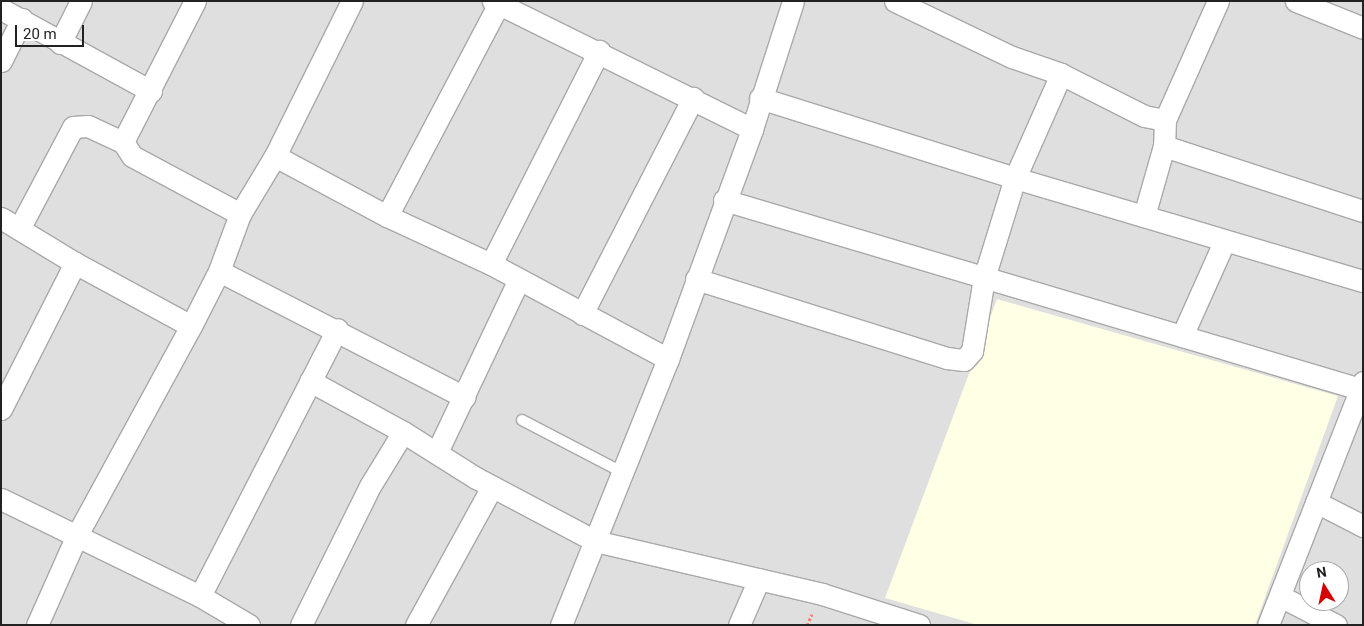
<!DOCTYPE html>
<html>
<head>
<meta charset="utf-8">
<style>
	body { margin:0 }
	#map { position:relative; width:1364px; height:626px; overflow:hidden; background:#f2efe9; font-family:Roboto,sans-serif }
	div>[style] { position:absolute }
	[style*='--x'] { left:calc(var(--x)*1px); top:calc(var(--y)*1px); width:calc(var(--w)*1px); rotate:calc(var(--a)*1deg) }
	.residential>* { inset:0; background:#e0dfdf }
	.education>* { inset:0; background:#ffffe5 }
	.path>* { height:3px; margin-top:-1.5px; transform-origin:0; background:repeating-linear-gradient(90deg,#fa8072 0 2.5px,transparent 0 5px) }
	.roads { filter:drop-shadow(1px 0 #a9a9a9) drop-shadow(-1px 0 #a9a9a9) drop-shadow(0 1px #a9a9a9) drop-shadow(0 -1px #a9a9a9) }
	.lane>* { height:10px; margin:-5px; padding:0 5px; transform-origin:5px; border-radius:5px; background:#fff }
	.street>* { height:21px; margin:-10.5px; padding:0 10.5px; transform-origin:10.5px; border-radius:10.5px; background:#fff }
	span { translate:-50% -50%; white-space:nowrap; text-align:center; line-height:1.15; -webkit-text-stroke:4px #fff; paint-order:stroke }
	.frame { position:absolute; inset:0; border:2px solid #222; pointer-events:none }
	.north { position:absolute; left:1299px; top:561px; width:50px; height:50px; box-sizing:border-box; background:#fff; border:1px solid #a7a7a7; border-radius:50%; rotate:350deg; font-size:14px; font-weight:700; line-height:20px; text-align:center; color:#222 }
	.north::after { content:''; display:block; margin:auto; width:18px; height:22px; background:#d40000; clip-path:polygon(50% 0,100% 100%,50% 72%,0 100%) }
	.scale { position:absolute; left:15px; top:25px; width:69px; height:22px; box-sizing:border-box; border:2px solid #222; border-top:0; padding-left:6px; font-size:15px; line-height:18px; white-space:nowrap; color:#222; -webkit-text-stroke:4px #fff; paint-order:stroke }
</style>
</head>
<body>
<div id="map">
	<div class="residential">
		<i style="clip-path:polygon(evenodd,1px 1px,1363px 1px,1363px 625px,1px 625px,1px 1px,1309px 571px,1339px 571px,1339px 601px,1309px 601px,1309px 571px)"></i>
	</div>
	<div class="education">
		<i style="clip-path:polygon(997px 299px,1338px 396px,1255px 625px,978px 625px,885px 598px)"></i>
	</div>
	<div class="path">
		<i style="--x:807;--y:625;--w:12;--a:-66"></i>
	</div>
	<div class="roads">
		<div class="lane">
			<i style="--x:522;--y:420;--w:113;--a:27.5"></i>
		</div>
		<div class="street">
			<i style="--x:195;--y:1;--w:158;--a:117.1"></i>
			<i style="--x:123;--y:142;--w:17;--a:57"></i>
			<i style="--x:132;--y:156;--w:123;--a:28.2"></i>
			<i style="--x:493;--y:1;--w:289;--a:26.3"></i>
			<i style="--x:895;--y:1;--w:130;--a:25.6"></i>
			<i style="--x:1012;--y:57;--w:52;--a:19.1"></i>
			<i style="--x:1061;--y:74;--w:93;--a:26.8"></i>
			<i style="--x:1144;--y:116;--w:21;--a:11"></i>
			<i style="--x:1218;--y:1;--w:130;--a:114"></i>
			<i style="--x:1165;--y:120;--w:26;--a:92"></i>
			<i style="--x:1164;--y:146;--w:209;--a:18.1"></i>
			<i style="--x:1296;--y:1;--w:72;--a:21.9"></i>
			<i style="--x:1;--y:9;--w:171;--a:28.7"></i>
			<i style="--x:60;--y:43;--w:47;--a:-63.4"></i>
			<i style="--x:1;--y:61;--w:47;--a:-63.4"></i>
			<i style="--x:760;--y:98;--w:267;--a:17.4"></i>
			<i style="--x:1015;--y:178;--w:363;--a:16.5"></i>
			<i style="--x:275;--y:156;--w:127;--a:28.2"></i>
			<i style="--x:387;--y:216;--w:115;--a:24.8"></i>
			<i style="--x:491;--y:264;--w:201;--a:28.2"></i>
			<i style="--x:724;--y:200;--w:663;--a:16.55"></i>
			<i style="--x:387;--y:216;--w:240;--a:-62.2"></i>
			<i style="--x:1144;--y:216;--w:73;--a:-74.1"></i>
			<i style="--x:1;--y:218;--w:87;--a:31.3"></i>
			<i style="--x:75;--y:263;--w:132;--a:28.5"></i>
			<i style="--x:19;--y:229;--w:115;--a:-62.1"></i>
			<i style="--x:73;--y:127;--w:15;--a:-4"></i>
			<i style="--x:88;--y:126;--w:38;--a:25"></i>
			<i style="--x:491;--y:264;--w:239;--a:-63.1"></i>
			<i style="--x:219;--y:271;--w:276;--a:27.2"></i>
			<i style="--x:696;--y:279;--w:263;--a:17.5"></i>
			<i style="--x:947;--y:358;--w:17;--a:7"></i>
			<i style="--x:964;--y:360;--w:12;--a:-48"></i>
			<i style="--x:972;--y:351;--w:74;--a:-80.7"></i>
			<i style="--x:984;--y:278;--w:105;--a:-72.8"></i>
			<i style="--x:1015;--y:178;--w:114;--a:-66.1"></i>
			<i style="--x:582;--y:314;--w:243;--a:-62.8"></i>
			<i style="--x:1182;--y:336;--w:103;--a:-65.9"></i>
			<i style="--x:310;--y:381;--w:106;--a:28.7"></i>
			<i style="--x:403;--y:432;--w:86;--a:32.2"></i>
			<i style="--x:476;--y:478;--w:135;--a:27.9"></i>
			<i style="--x:595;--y:541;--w:233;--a:13.1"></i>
			<i style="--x:822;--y:594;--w:102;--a:17.7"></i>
			<i style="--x:1;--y:409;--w:164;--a:-63.1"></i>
			<i style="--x:437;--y:452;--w:191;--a:-64.6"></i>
			<i style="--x:1;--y:499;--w:221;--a:26"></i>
			<i style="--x:200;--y:596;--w:57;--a:30.6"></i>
			<i style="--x:1316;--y:502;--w:53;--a:27.1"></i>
			<i style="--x:200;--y:596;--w:300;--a:-62.8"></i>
			<i style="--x:1280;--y:596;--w:63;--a:27.4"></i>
			<i style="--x:37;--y:625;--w:98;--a:-66"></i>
			<i style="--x:77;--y:535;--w:238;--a:-61.4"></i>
			<i style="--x:191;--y:326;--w:62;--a:-63"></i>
			<i style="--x:219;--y:271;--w:61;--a:-69.8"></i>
			<i style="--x:240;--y:214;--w:68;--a:-58.9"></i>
			<i style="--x:275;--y:156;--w:173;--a:-63.6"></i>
			<i style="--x:301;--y:625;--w:155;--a:-63.6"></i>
			<i style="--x:370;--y:486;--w:63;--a:-58.6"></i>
			<i style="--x:416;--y:625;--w:158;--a:-61.2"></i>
			<i style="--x:561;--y:625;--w:287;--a:-68.1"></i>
			<i style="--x:668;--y:359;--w:245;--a:-69.9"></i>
			<i style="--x:752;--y:129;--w:134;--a:-72.2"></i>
			<i style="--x:739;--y:625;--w:50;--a:-66.5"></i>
			<i style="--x:1268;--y:625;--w:261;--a:-68.6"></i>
		</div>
	</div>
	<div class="frame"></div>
	<div class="north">N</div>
	<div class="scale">20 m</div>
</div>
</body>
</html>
